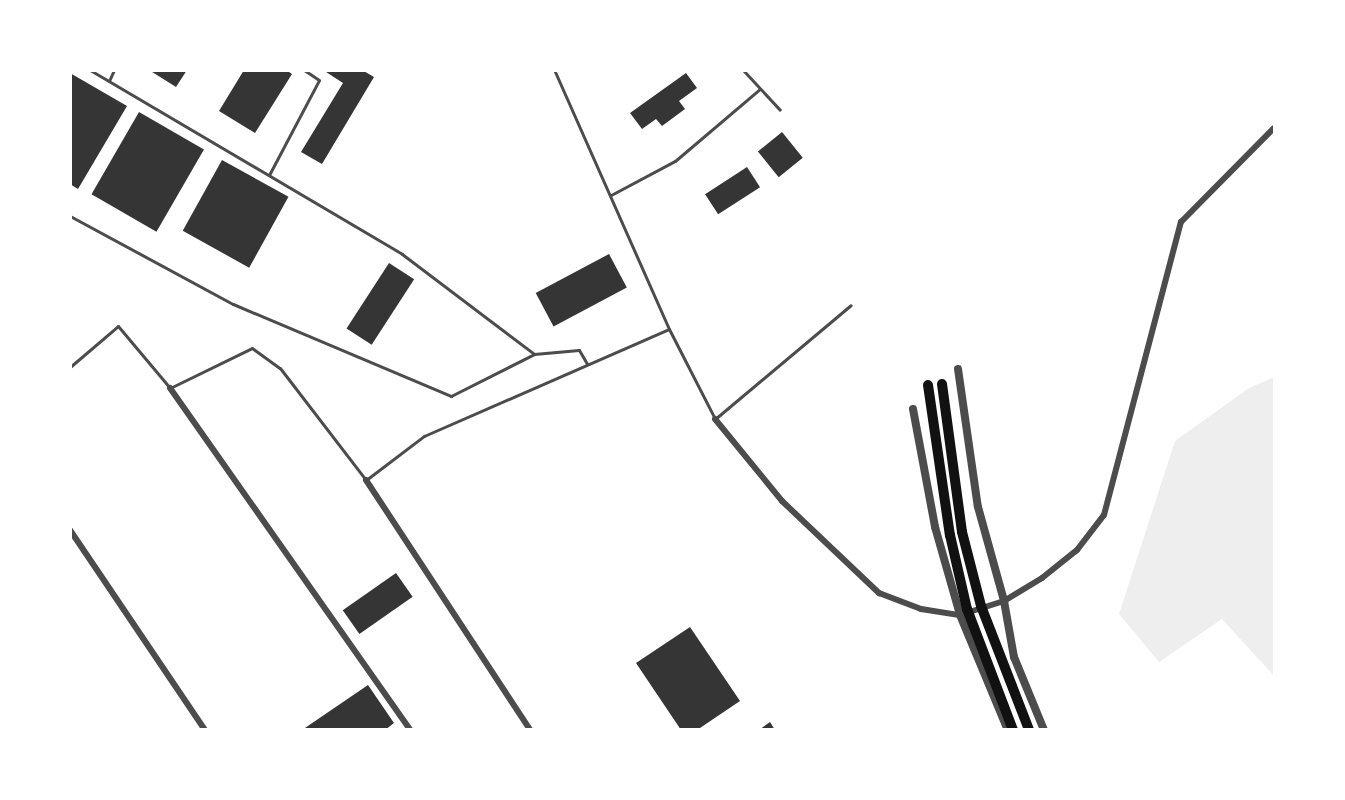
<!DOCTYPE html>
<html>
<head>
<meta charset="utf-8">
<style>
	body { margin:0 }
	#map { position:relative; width:1345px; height:800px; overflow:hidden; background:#fff; font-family:"Space Grotesk",sans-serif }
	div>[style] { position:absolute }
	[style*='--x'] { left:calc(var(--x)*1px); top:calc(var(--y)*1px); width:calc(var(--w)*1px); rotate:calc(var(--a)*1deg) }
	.green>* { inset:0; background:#eee }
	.building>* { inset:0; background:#353535; transform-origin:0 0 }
	.service>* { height:3px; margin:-1.5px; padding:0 1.5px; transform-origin:1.5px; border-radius:1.5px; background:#4c4c4c }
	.minor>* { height:6px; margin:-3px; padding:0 3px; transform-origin:3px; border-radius:3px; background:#4c4c4c }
	.tertiary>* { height:8px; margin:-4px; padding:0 4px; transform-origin:4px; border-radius:4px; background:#4c4c4c }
	.trunk>* { height:10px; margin:-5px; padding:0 5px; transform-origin:5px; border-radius:5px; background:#111 }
	span { translate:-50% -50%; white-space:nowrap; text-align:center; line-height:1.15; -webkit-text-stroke:5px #fff; paint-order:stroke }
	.frame { position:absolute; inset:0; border:72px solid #fff; pointer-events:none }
</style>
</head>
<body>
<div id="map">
	<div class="green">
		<i style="clip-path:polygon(1274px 377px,1274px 676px,1222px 619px,1159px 662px,1119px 614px,1175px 441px,1249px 388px)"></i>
	</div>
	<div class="building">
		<i style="clip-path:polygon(149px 70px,187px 70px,176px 87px)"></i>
		<i style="clip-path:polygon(244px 70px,286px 70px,292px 74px,255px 133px,219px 111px)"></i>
		<i style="clip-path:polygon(323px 70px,362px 70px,374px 77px,322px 164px,301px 152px,343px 83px)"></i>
		<i style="clip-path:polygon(70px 73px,127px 106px,78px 189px,70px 184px)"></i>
		<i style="clip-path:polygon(686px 73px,697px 88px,679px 101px,685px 109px,662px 126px,656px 119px,642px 129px,630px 113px)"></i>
		<i style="left:139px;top:112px;width:75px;height:95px;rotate:30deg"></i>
		<i style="left:782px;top:132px;width:33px;height:31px;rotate:51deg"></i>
		<i style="left:222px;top:160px;width:76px;height:81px;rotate:29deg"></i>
		<i style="left:747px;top:167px;width:24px;height:50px;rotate:57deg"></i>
		<i style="left:609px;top:254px;width:38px;height:83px;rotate:62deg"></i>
		<i style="left:389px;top:263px;width:30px;height:78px;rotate:33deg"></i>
		<i style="left:396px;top:573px;width:29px;height:65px;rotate:55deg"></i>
		<i style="clip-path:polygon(690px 627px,740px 701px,697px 730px,681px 730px,636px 663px)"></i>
		<i style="clip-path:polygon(368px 685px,394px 723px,385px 730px,302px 730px)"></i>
		<i style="clip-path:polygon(770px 722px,775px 730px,759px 730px)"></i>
	</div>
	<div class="service">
		<i style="--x:90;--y:70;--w:362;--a:30.5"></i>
		<i style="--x:402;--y:254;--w:166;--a:37.1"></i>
		<i style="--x:743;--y:70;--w:54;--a:47.2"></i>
		<i style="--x:109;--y:81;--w:12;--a:-66"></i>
		<i style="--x:269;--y:175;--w:107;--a:-62.2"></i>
		<i style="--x:319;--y:80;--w:18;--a:-146"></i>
		<i style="--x:611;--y:195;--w:72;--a:-28"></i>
		<i style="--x:675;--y:161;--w:111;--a:-40.3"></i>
		<i style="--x:70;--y:216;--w:185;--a:28.4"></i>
		<i style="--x:233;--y:304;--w:237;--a:22.9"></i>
		<i style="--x:451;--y:396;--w:93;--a:-26.8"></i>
		<i style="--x:534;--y:354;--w:45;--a:-5.1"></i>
		<i style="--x:579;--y:350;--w:16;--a:60"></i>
		<i style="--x:669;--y:329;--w:101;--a:62.9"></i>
		<i style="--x:715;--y:419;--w:177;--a:-40"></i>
		<i style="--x:70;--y:367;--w:63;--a:-40.5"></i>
		<i style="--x:118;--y:326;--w:81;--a:50"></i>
		<i style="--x:170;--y:388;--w:91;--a:-26"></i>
		<i style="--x:252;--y:348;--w:34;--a:36"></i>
		<i style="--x:280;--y:368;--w:141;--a:52.5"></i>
		<i style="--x:366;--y:480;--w:73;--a:-37.2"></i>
		<i style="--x:424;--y:436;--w:267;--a:-23.6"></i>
		<i style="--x:669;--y:329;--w:283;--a:-113.9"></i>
	</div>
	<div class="minor">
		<i style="--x:170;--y:388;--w:418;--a:54.9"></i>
		<i style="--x:715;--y:419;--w:106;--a:50.7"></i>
		<i style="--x:782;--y:501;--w:134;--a:43.5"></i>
		<i style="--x:879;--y:593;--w:45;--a:20.9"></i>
		<i style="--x:921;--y:609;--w:39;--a:9"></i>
		<i style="--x:960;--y:615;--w:46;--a:-17.7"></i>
		<i style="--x:1004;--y:601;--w:44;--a:-31.2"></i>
		<i style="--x:1042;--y:578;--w:45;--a:-38.7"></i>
		<i style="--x:1077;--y:550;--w:44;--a:-52.4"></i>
		<i style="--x:1104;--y:515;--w:303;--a:-75.3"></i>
		<i style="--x:1181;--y:222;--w:132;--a:-45.3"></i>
		<i style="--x:366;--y:480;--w:299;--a:56.7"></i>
		<i style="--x:70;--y:530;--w:241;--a:56"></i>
	</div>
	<div class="tertiary">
		<i style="--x:958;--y:369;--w:139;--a:81.8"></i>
		<i style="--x:978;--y:507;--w:98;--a:74.5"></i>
		<i style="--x:1004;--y:601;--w:57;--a:79.9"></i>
		<i style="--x:1014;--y:657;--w:79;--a:67.7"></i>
		<i style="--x:913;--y:409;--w:120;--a:79.4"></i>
		<i style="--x:935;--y:527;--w:91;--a:74.1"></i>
		<i style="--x:960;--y:615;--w:122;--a:67.4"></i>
	</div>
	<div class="trunk">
		<i style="--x:942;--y:384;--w:149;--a:82.3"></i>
		<i style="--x:962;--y:532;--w:76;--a:75.6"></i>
		<i style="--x:981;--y:606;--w:133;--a:68.8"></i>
		<i style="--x:928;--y:385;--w:152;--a:81.7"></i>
		<i style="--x:950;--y:535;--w:76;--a:77.1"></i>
		<i style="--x:967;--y:609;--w:129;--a:69.2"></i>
	</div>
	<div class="frame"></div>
</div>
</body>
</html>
